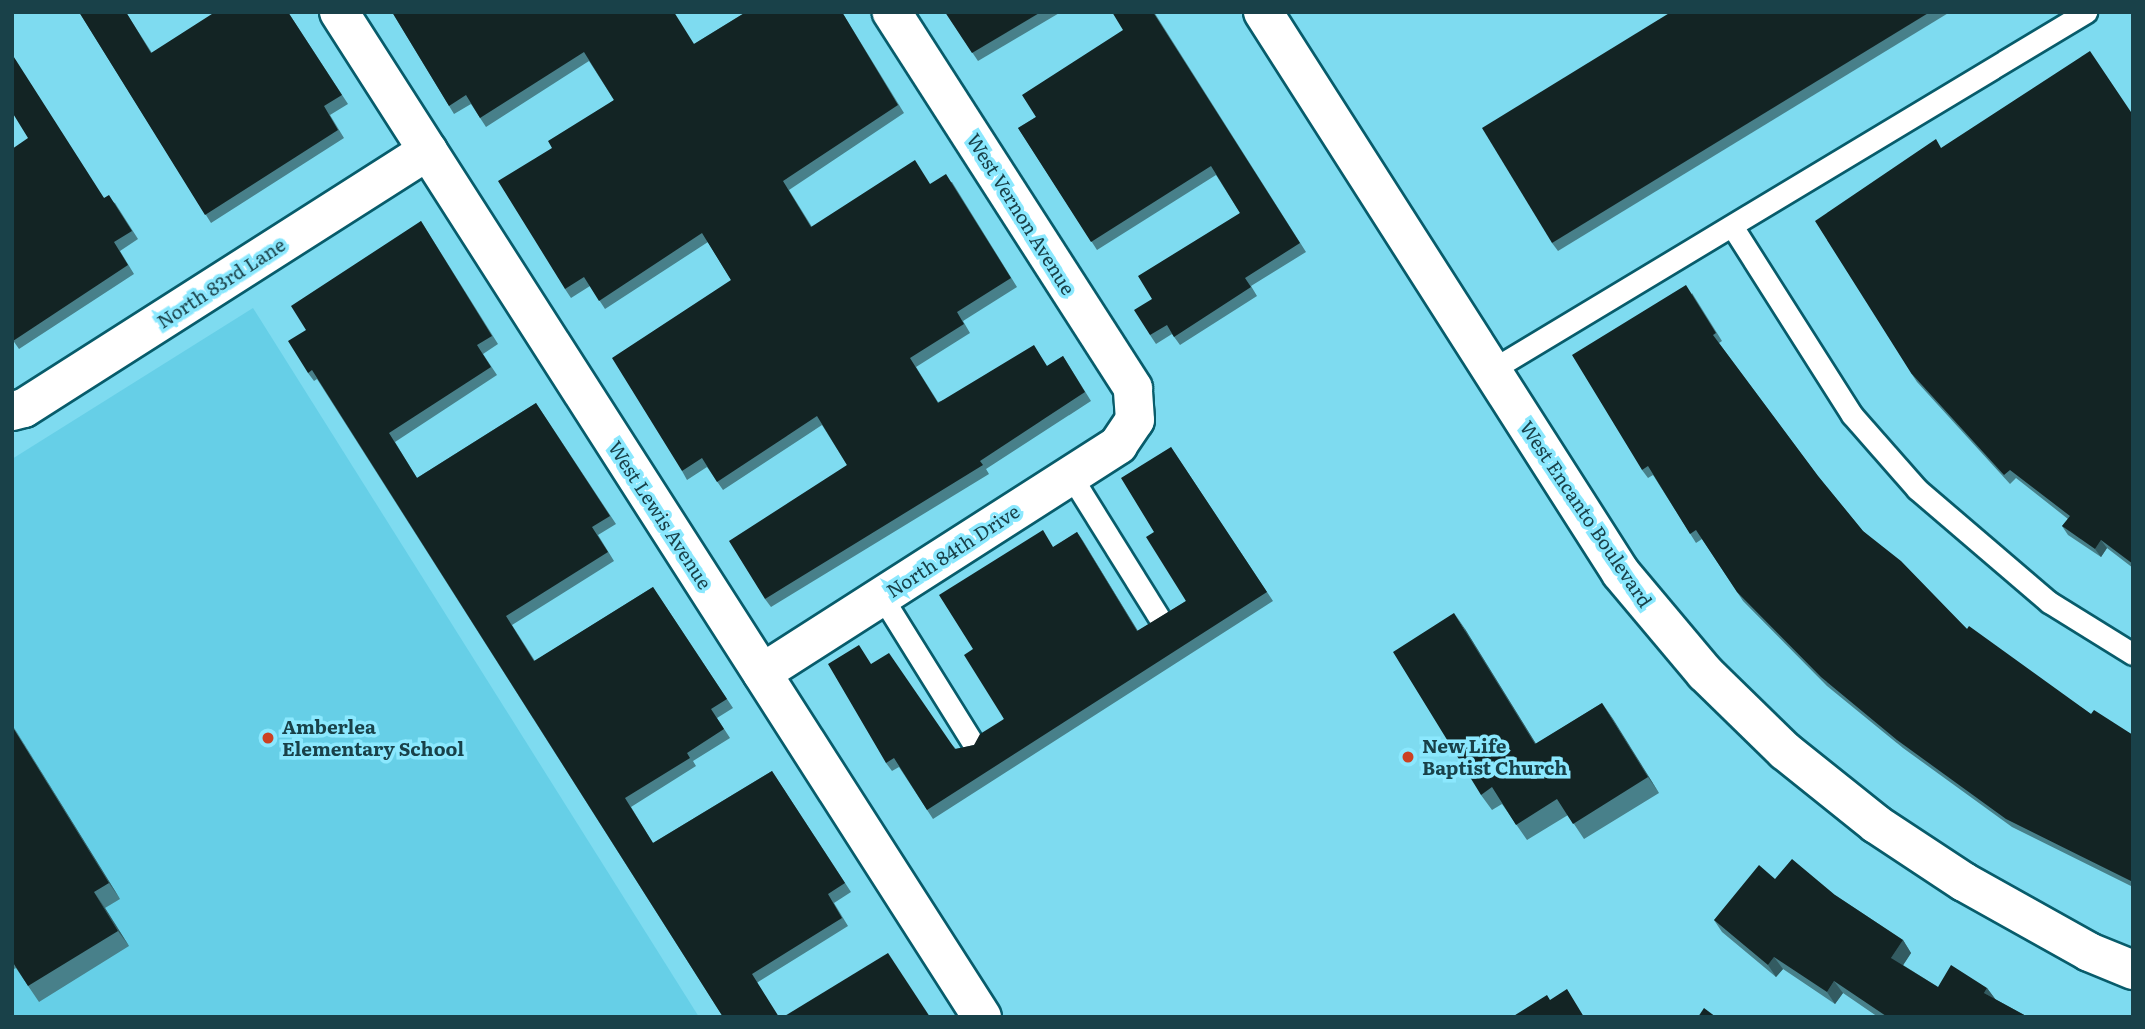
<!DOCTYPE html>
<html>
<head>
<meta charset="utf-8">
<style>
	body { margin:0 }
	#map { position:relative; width:2145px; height:1029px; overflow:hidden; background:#7edbf0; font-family:Literata,serif }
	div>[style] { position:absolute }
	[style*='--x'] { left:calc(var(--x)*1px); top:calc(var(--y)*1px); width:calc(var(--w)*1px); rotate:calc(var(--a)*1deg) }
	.built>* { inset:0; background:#66cfe7 }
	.roads { filter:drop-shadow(2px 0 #085c6b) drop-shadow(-2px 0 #085c6b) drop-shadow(0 2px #085c6b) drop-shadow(0 -2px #085c6b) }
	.service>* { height:21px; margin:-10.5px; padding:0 10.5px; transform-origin:10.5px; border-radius:10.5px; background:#fff }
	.minor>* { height:38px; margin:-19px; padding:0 19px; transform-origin:19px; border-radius:19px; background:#fff }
	.tertiary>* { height:38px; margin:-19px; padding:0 19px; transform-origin:19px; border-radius:19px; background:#fff }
	.wall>* { inset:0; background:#48808a }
	.shaded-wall>* { inset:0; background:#335b61 }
	.building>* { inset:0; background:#132424 }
	.dots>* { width:19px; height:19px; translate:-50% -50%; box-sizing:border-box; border:4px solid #8be8fe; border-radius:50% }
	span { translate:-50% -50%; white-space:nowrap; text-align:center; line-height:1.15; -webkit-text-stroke:7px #8be8fe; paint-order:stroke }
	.street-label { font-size:19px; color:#194149 }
	.poi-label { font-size:19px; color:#194149; font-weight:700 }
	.left { translate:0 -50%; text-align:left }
	.frame { position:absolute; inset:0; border:14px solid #194149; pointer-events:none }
</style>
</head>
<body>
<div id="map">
	<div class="built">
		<i style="clip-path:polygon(253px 308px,699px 1017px,12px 1017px,12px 459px)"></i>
	</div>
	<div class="roads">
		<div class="service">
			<i style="--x:1732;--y:226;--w:224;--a:57.6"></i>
			<i style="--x:1852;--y:415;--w:98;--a:48.7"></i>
			<i style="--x:1917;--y:489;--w:174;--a:40.6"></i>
			<i style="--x:2049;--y:602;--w:99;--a:31.8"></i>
			<i style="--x:1490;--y:371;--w:696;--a:-31.06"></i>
			<i style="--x:1071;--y:476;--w:165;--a:58.1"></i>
			<i style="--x:882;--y:597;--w:172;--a:58.1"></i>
		</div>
		<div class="minor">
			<i style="--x:339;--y:12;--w:1193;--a:57.39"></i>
			<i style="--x:12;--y:411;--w:12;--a:-14"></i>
			<i style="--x:24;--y:408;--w:479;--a:-32.5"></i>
			<i style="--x:762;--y:673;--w:423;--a:-32.6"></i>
			<i style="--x:1118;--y:445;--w:30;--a:-56"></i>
			<i style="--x:1135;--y:420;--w:32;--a:-94"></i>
			<i style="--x:1133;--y:388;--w:447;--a:-122.7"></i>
		</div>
		<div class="tertiary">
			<i style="--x:1263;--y:12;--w:665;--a:57.46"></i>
			<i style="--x:1621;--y:573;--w:131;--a:50"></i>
			<i style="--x:1705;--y:673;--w:112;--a:44.3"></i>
			<i style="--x:1785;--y:751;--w:117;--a:38.7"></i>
			<i style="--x:1876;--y:824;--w:105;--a:33.4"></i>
			<i style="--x:1964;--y:882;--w:143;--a:29.2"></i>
			<i style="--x:2089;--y:952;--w:48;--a:22.2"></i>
		</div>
	</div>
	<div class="wall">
		<i style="clip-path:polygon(79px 12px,129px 12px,127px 14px,152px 53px,288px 12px,348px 104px,330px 115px,344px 138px,211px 223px)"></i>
		<i style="clip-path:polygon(392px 12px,694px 44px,746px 12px,842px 12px,904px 113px,789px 190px,812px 227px,930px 184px,952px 182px,1017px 287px,963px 321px,970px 333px,916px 367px,938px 402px,1047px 366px,1063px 356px,1091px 401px,986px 469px,989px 474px,771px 607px,765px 599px,847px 465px,822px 425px,723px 490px,707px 467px,687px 480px,682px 471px,731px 280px,708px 242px,605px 309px,590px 286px,571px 298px,565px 289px,552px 148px,614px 100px,589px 61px,486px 127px,471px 104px,454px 114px)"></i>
		<i style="clip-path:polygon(945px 12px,1061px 12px,978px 61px)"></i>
		<i style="clip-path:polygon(1154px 12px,1306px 252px,1251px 286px,1257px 296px,1180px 345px,1172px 334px,1156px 344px,1150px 335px,1152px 299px,1240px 213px,1216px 175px,1097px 250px,1018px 128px,1036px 117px)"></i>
		<i style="clip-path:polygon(1671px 12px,1950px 12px,1558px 251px,1552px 243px)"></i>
		<i style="clip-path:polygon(2133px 115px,2133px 568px,2107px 548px,2101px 557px,2068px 535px,2062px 526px,2068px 519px,2016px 478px,2010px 484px,1917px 382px,1911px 373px,1942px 148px)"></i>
		<i style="clip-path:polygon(28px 138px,104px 198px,115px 203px,138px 239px,120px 251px,134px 274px,19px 349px,12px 339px)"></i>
		<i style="clip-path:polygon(421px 221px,498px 344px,483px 354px,497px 375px,395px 442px,417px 478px,536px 403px,616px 524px,598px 535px,614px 561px,512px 625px,535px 661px,653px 587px,733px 708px,717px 718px,730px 738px,693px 761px,696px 766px,631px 807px,653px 843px,772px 771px,851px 892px,834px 903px,848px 926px,758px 982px,723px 1017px,317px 379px,314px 381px,308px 373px,306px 330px)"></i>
		<i style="clip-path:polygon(1692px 293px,1722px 341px,1719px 343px,1818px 476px,1863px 531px,1967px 629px,2091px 714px,2133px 735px,2133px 887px,2012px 827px,1903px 748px,1827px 686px,1743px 601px,1702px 539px,1696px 543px,1653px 475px,1648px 478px,1642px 470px)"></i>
		<i style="clip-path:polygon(1171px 447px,1273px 601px,933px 819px,899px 767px,892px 771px,886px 763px,872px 663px,956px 749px,974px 745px,1004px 719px,973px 649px,1054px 547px,1077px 532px,1138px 631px,1186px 601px,1154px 532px)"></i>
		<i style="clip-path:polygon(1465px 629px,1536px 744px,1602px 703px,1659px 793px,1584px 839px,1568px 815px,1527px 840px,1502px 804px,1492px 810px,1481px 795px)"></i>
		<i style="clip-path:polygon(12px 725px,120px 899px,105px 908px,129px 946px,39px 1002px,16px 968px,12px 970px)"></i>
		<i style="clip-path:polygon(1775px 879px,1835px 895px,1903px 940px,1911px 953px,1903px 965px,1938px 987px,1987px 988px,1995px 999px,2028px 1017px,1878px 1017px,1843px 993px,1835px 1004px,1783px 969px,1776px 977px,1722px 932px,1714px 920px)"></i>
	</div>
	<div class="shaded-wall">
		<i style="clip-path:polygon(1077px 532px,1083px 541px,1143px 640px,1137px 631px)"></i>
		<i style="clip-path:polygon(2101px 540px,2107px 548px,2101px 557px,2095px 549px)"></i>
		<i style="clip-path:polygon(1454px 613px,1465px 629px,1546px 760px,1535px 744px)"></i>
		<i style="clip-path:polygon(1602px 703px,1613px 719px,1659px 793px,1648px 777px)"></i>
		<i style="clip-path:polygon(12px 725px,16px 731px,120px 899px,109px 883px)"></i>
		<i style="clip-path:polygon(94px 892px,105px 908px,129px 946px,118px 931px)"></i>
		<i style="clip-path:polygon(1903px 940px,1911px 953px,1900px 970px,1891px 958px)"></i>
		<i style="clip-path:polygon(1774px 957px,1783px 969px,1776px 977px,1768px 965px)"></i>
		<i style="clip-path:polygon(1834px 981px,1843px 993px,1835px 1004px,1827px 992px)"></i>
		<i style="clip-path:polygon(1987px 988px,1996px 1000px,1984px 993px)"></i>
	</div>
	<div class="building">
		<i style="clip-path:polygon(79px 12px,126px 12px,151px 53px,215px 12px,288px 12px,342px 95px,324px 106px,338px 130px,205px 215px)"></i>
		<i style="clip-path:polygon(392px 12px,674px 12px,694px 44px,746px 12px,842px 12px,898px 105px,783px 181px,811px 227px,915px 160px,930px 184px,946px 174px,1011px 278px,957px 312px,964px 324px,910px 358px,938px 403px,1034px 345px,1047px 366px,1063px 356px,1085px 392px,980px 461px,983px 465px,765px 599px,729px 541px,847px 465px,817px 416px,717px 482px,702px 458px,682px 471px,612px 358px,731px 280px,702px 233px,599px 301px,584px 277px,565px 289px,498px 181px,552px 148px,548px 141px,614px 100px,584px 52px,480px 118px,466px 95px,449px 106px)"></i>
		<i style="clip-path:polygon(945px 12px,1041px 12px,972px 53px)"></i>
		<i style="clip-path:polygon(1112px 12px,1153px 12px,1300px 243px,1245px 278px,1251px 287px,1174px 337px,1167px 325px,1150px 335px,1134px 310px,1152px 299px,1138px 276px,1240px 213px,1211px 166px,1091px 242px,1018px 128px,1036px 117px,1022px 95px,1123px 30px)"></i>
		<i style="clip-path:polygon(1671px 12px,1930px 12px,1552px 243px,1482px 128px)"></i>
		<i style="clip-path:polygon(2090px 51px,2133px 115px,2133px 564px,2101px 540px,2095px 549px,2062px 526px,2070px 516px,2010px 470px,2004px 475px,1911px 373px,1815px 221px,1936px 139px,1941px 148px)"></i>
		<i style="clip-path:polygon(12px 54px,104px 198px,109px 195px,132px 231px,114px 242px,128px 265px,13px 341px,12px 339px,12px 149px,28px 138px,12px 112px)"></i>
		<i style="clip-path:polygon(421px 221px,492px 336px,477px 345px,491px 367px,389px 433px,417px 478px,536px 403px,610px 516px,592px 527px,608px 552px,506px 616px,534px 661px,653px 587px,727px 699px,711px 709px,724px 729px,687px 753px,690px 758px,625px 798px,653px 843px,772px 771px,845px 883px,828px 894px,842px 918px,752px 974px,779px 1017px,723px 1017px,312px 370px,308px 373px,288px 341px,306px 330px,291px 306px)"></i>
		<i style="clip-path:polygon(1686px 285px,1716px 333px,1713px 335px,1818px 476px,1863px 531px,1901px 561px,1967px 629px,1969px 626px,2091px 714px,2094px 710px,2133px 735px,2133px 882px,2006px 819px,1897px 740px,1821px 677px,1737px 592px,1696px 530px,1690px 534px,1648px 466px,1642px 470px,1572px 355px)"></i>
		<i style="clip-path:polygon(1171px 447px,1267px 592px,927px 810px,894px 758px,886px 763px,828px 664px,859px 645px,871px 664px,889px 653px,955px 749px,974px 745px,980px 734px,1004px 719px,964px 655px,973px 649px,939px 595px,1043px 530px,1053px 547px,1077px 532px,1137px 631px,1186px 601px,1146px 537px,1154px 532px,1121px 478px)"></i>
		<i style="clip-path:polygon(1454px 613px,1535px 744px,1602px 703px,1648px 777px,1573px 824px,1557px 799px,1516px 825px,1492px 787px,1481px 795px,1393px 652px)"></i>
		<i style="clip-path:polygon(12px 726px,109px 883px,94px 892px,118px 931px,28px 986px,12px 961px)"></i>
		<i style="clip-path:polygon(1792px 859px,1835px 895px,1903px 940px,1891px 958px,1938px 987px,1951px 965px,1987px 988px,1984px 993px,2028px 1017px,1885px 1017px,1886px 1016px,1834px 981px,1827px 992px,1774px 957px,1768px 965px,1714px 920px,1759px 865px,1775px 879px)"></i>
		<i style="clip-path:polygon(888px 953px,930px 1017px,783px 1017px)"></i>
		<i style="clip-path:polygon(1567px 989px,1584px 1017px,1512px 1017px,1547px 995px,1550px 1000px)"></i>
		<i style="clip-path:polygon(1704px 1008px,1716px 1017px,1698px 1017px)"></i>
	</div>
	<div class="dots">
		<i style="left:268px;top:738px;background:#cc4122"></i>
		<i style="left:1408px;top:757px;background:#cc4122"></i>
	</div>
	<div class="street-label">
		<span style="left:1021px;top:214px;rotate:58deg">West Vernon Avenue</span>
		<span style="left:221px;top:283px;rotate:-33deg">North 83rd Lane</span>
		<span style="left:1586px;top:514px;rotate:56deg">West Encanto Boulevard</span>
		<span style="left:660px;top:515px;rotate:57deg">West Lewis Avenue</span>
		<span style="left:953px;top:551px;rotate:-33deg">North 84th Drive</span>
	</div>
	<div class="poi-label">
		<span class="left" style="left:282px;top:738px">Amberlea<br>Elementary School</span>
		<span class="left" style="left:1422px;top:757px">New Life<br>Baptist Church</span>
	</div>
	<div class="frame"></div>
</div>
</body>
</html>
